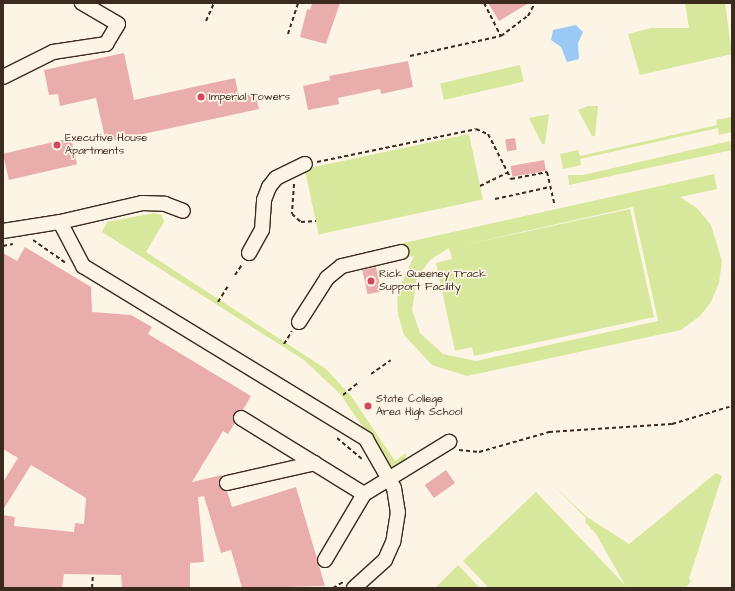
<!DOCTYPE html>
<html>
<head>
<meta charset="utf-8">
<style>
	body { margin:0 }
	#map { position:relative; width:735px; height:591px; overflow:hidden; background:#fcf5e5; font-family:"Architects Daughter",sans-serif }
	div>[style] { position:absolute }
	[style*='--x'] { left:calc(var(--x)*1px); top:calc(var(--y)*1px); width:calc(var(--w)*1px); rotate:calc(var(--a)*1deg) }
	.green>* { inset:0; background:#d7e89c; transform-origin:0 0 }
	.water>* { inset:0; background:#9bc9f6 }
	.building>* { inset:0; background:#e9aeac; transform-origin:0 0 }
	.path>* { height:2px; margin-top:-1px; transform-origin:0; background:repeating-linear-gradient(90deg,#3b2a1e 0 4px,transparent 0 7px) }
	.roads { filter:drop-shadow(1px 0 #3b2a1e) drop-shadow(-1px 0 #3b2a1e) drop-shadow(0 1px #3b2a1e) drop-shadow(0 -1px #3b2a1e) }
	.minor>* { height:14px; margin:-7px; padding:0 7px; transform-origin:7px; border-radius:7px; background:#fcf5e5 }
	.dots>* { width:11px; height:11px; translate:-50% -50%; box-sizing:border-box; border:2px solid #fcf5e5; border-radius:50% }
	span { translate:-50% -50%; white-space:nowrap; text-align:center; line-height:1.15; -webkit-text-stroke:3.5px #fcf5e5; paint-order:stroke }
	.poi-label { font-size:11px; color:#3b2a1e }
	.left { translate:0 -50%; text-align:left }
	.frame { position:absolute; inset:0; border:4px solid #3b2a1e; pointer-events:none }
</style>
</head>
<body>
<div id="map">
	<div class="green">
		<i style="clip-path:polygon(685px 3px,725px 3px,732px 54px,640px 75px,628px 34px,651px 28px,689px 28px)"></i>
		<i style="left:520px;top:65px;width:17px;height:82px;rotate:77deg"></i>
		<i style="clip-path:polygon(588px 106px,598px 106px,595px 136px,592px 136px,578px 110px)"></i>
		<i style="clip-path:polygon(549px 114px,545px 144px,542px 144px,529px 118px)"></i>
		<i style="clip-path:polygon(732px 117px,732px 132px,719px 135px,718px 128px,580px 159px,581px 165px,563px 169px,560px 154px,578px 150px,580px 156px,717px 125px,716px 120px)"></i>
		<i style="left:469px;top:134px;width:67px;height:168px;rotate:78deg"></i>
		<i style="clip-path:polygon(730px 141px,732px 150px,569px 185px,568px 175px,583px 175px)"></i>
		<i style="clip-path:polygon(evenodd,714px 174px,717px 189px,680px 197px,697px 208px,711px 225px,722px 261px,719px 283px,711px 302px,700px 316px,681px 330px,467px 376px,432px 365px,404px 335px,398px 315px,397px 293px,414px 256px,402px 258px,399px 244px,714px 174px,633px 207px,658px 321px,476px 361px,443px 354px,420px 333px,412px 310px,417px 278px,430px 260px,449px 248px,452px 259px,436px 263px,455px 351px,472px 347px,474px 356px,654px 317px,630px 209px,450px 248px,633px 207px)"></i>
		<i style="clip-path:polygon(154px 213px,162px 215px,164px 222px,146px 252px,326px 369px,351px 396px,395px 461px,406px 453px,406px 460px,394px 468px,389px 466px,341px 395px,304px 360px,102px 232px,107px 222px)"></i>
		<i style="clip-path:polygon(716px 473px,722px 476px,689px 579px,691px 581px,686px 588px,489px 588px,463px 561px,536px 492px,625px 585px,596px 534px,585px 522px,586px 518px,551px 483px,587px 517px,629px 544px)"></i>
		<i style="clip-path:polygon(458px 565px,480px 588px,435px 588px)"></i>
	</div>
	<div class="water">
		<i style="clip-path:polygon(576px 25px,583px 32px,578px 43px,579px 59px,567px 62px,561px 47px,551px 40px,553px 30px)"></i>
	</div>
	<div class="building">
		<i style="clip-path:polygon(312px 3px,340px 3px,326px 44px,300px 37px,307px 9px,310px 10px)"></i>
		<i style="clip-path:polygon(488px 3px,529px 3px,499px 21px)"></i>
		<i style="clip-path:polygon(124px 53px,134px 100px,235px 78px,239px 97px,255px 93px,259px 109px,106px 142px,96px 98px,60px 106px,58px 94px,49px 95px,44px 70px)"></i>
		<i style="clip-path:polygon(408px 61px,413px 87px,381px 94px,380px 89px,338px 98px,339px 104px,308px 110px,303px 86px,330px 80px,329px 76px)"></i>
		<i style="left:71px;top:138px;width:27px;height:70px;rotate:77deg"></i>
		<i style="left:515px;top:138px;width:12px;height:10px;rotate:81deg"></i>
		<i style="left:544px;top:160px;width:11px;height:34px;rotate:80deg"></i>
		<i style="clip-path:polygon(25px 247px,91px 287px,92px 312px,131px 315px,152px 327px,148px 334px,251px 396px,243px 410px,234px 413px,235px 423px,228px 434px,223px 431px,192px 482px,222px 475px,219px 485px,227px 491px,232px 507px,296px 487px,325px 586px,242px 588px,231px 550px,221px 553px,204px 496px,198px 497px,204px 562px,190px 563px,190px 588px,122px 588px,121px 575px,64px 574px,62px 588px,3px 588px,3px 515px,15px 517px,14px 526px,74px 532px,75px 523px,84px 524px,86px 498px,31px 465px,3px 510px,3px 482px,18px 458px,3px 449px,3px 253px,17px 261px)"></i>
		<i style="left:376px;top:267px;width:25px;height:14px;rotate:78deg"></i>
		<i style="left:446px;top:470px;width:16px;height:26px;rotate:55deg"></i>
	</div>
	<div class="path">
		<i style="--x:252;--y:3;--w:7;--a:0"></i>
		<i style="--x:484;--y:3;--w:37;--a:63"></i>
		<i style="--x:206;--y:21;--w:20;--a:-66"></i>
		<i style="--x:288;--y:34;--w:33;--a:-72"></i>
		<i style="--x:410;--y:56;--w:93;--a:-12.4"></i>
		<i style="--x:501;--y:36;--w:34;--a:-37"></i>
		<i style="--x:528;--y:16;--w:15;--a:-62"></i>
		<i style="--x:317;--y:162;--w:162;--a:-11.7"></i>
		<i style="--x:476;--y:129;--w:13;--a:23"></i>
		<i style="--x:488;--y:134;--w:51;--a:62.9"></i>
		<i style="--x:511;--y:179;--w:37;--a:-11"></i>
		<i style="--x:547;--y:172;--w:35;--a:77"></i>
		<i style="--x:294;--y:184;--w:30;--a:94"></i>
		<i style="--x:292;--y:214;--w:12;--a:42"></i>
		<i style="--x:301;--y:222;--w:15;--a:-4"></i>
		<i style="--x:480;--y:186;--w:30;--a:-26"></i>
		<i style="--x:495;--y:199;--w:56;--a:-12.3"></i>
		<i style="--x:33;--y:240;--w:39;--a:35"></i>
		<i style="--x:3;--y:246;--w:10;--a:-11"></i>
		<i style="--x:235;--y:275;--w:14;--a:-56"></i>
		<i style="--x:218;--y:302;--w:19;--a:-58"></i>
		<i style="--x:284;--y:344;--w:15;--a:-58"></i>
		<i style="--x:371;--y:374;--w:24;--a:-35"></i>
		<i style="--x:343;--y:395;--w:21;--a:-39"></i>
		<i style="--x:337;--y:438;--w:33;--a:40"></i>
		<i style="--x:459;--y:450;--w:20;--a:6"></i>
		<i style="--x:479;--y:452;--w:73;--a:-15.9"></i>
		<i style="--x:549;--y:432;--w:123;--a:-3.7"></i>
		<i style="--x:672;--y:424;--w:63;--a:-16.7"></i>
		<i style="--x:92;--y:588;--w:14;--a:-86"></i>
		<i style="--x:333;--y:588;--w:12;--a:-31"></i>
	</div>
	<div class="roads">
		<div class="minor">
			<i style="--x:3;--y:77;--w:56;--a:-26.6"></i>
			<i style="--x:53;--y:52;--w:54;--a:-8.6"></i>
			<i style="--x:106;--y:44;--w:23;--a:-59"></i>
			<i style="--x:118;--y:24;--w:42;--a:-149.7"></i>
			<i style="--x:60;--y:222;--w:50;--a:62.4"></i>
			<i style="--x:83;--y:266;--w:332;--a:31.4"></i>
			<i style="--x:366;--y:439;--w:56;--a:60.3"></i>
			<i style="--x:394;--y:488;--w:24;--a:81"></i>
			<i style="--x:398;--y:512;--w:30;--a:99"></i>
			<i style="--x:393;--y:542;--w:20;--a:114"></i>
			<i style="--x:385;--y:560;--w:42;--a:137.9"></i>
			<i style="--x:3;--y:231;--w:58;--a:-9"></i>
			<i style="--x:60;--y:222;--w:84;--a:-13"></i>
			<i style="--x:142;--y:203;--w:23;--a:2"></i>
			<i style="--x:165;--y:204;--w:19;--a:21"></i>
			<i style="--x:249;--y:253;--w:26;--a:-61"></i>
			<i style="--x:262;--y:230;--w:30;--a:-86"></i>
			<i style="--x:264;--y:200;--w:14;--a:-69"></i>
			<i style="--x:269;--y:187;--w:11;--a:-52"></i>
			<i style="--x:276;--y:178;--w:32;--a:-26"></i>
			<i style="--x:299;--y:322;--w:52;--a:-57.5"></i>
			<i style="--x:327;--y:278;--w:19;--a:-39"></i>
			<i style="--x:342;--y:266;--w:61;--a:-13.3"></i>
			<i style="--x:241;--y:418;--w:145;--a:31.7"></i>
			<i style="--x:364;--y:494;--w:100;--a:-31.5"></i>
			<i style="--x:227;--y:483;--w:90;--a:-12.8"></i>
			<i style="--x:325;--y:560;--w:77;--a:-59.4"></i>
		</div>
	</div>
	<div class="dots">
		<i style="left:201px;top:97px;background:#d1495b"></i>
		<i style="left:57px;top:145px;background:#d1495b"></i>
		<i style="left:371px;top:281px;background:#d1495b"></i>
		<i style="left:368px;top:406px;background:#d1495b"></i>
	</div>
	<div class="poi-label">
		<span class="left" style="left:209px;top:97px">Imperial Towers</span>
		<span class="left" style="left:65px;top:145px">Executive House<br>Apartments</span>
		<span class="left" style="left:379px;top:281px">Rick Queeney Track<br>Support Facility</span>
		<span class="left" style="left:376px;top:406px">State College<br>Area High School</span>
	</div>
	<div class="frame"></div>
</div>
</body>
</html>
